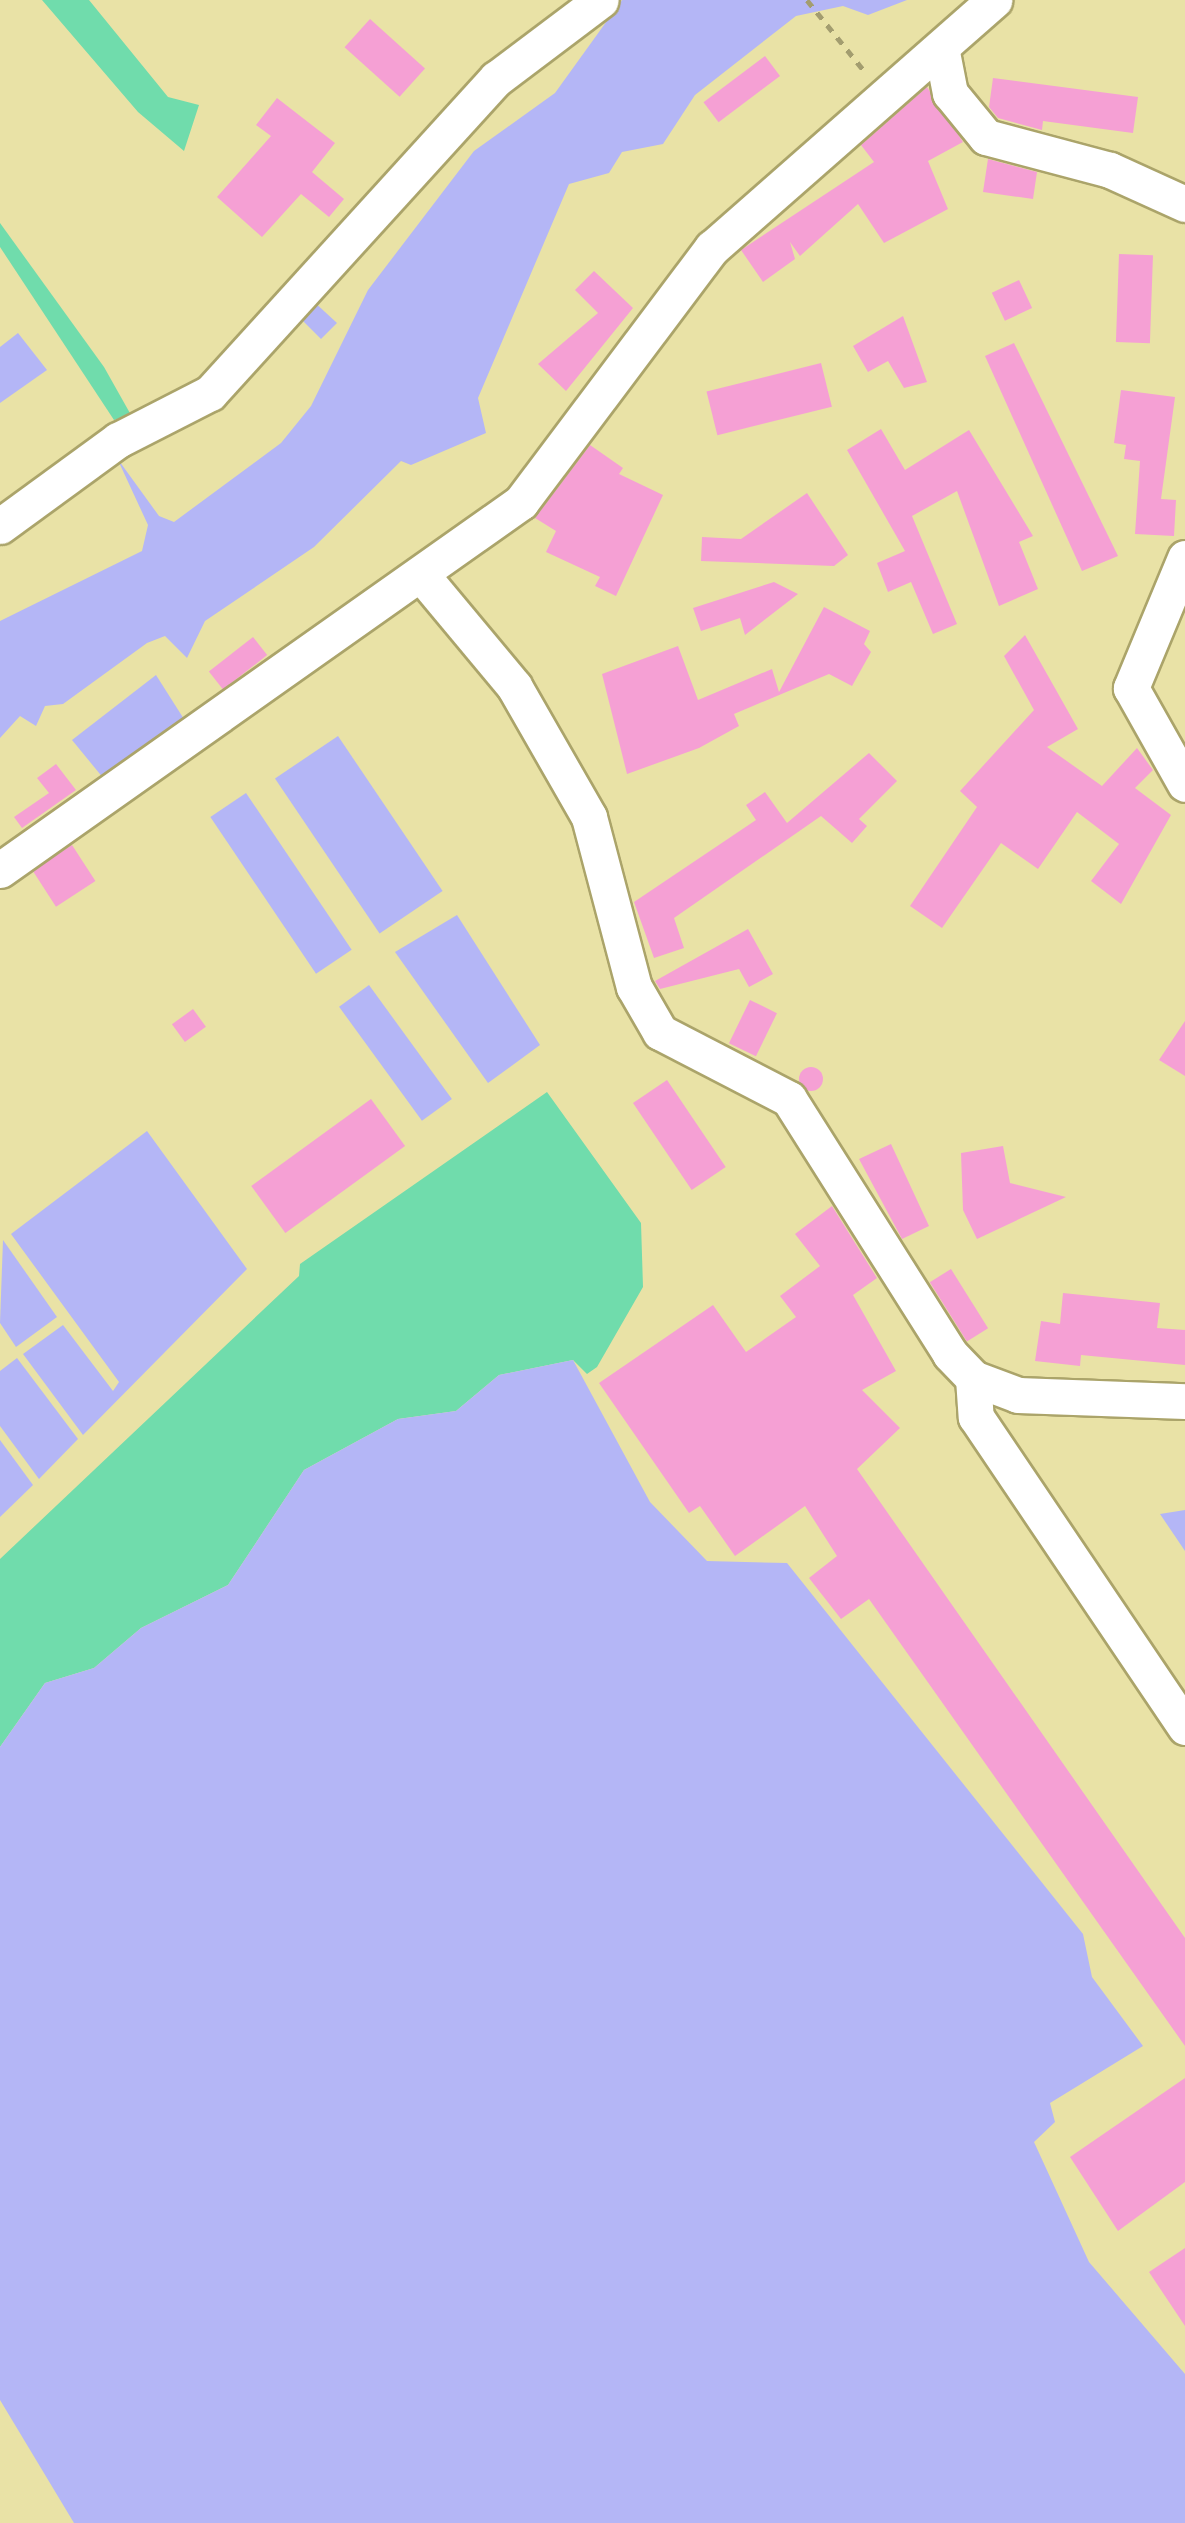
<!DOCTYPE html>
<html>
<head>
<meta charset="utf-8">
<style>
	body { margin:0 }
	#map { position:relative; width:1185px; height:2523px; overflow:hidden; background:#e9e2a6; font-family:Quicksand,sans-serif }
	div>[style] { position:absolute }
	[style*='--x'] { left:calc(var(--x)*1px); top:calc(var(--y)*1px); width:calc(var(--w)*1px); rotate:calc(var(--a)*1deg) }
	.green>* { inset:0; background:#70dcac }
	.water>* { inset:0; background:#b4b6f6; transform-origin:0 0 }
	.building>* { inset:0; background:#f5a0d4; transform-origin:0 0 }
	.round { border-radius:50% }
	.path>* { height:5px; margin-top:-2.5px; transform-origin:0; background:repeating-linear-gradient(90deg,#a39d6f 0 8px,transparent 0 16px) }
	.roads { filter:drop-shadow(2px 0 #aba46a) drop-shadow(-2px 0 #aba46a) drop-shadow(0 2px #aba46a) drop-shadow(0 -2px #aba46a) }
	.minor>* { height:35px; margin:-17.5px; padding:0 17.5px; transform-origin:17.5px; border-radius:17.5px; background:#fff }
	span { translate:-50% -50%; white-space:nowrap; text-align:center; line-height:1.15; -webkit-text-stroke:8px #f6f0b3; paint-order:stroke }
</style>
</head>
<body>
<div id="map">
	<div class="green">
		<i style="clip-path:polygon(42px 0,89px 0,168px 97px,199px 105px,184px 151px,138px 112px)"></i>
		<i style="clip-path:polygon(0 223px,104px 367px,131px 415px,114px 420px,0 247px)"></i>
		<i style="clip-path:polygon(547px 1092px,641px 1223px,643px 1287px,597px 1367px,587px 1374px,573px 1360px,499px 1375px,456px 1411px,398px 1419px,304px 1470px,228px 1585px,141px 1628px,94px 1668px,45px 1683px,0 1747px,0 1559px,299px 1276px,300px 1264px)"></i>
	</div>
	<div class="water">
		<i style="clip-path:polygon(622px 0,907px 0,868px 15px,843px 6px,796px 16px,695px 95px,663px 144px,622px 152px,609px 173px,569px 184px,478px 398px,486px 433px,411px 465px,401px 461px,314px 547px,205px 621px,187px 658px,165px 636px,147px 643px,63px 704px,45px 706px,36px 726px,20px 716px,0 738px,0 621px,142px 551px,148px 525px,117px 458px,159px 516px,174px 522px,281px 443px,311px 406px,368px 290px,474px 151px,555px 93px)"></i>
		<i style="clip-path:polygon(312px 300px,337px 323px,321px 339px,299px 317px)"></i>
		<i style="clip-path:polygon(18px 333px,47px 370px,0 403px,0 347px)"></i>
		<i style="clip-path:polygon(156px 675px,189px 727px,104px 779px,72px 740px)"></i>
		<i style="left:338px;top:736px;width:187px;height:76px;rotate:56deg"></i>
		<i style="left:246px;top:793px;width:189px;height:43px;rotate:56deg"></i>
		<i style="clip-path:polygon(457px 915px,540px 1045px,488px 1083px,395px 952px)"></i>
		<i style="left:369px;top:985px;width:141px;height:37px;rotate:54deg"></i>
		<i style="clip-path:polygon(147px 1131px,247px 1269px,83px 1435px,23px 1354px,63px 1325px,113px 1391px,119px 1382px,11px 1234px)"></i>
		<i style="clip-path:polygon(3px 1240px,57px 1317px,16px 1347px,0 1323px)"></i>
		<i style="clip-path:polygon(17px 1358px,78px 1439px,39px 1479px,0 1426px,0 1371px)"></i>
		<i style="clip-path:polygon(573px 1360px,650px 1502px,707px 1561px,787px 1563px,1083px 1934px,1092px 1977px,1143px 2046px,1050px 2103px,1055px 2122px,1034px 2142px,1089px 2262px,1185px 2374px,1185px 2523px,74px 2523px,0 2400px,0 1747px,45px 1683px,94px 1668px,141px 1628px,228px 1585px,304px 1470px,398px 1419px,456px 1411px,499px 1375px)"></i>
		<i style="clip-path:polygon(0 1440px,33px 1485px,0 1517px)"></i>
		<i style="clip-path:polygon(1185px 1510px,1185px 1551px,1160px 1514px)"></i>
	</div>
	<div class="building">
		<i style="left:370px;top:19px;width:74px;height:38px;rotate:42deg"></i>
		<i style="left:765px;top:56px;width:25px;height:77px;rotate:53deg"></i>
		<i style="clip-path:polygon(993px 78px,1138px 97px,1133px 133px,1043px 121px,1042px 130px,998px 118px,989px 107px)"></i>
		<i style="clip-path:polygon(927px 87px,963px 142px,928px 161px,948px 209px,884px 243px,858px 204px,800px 256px,790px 242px,795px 259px,763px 282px,741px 250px,874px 162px,861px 145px)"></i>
		<i style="clip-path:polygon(277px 98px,335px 143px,312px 172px,344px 199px,329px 217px,301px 194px,262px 237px,217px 197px,271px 136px,256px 125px)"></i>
		<i style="clip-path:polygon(988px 159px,1037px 172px,1033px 199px,983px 192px)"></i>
		<i style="left:1119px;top:254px;width:34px;height:88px;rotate:2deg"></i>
		<i style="clip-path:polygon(594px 271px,633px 308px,566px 391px,538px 364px,598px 313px,575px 290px)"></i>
		<i style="left:1019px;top:280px;width:31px;height:30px;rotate:65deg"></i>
		<i style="clip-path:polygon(903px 316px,927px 382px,904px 388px,888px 361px,868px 372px,853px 346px)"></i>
		<i style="clip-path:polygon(1014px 343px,1118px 556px,1082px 571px,985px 356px)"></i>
		<i style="left:821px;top:363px;width:45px;height:118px;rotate:76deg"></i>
		<i style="clip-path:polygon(1121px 390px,1175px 397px,1161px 499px,1176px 500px,1174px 536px,1135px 534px,1140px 461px,1124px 459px,1126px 445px,1114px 443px)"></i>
		<i style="clip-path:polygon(881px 429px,905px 470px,969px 430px,1033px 536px,1019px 542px,1038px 589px,999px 606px,957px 491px,912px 516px,957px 624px,933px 634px,911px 582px,888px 592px,877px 563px,905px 551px,847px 450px)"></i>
		<i style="clip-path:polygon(590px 445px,623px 468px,619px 474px,663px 495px,616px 596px,595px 586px,600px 577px,546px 552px,556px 531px,535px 518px)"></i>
		<i style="clip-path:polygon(807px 493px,848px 555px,834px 566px,701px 561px,702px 537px,741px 539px)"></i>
		<i style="clip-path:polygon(774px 582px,798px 594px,745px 635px,740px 618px,701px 631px,693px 608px)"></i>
		<i style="clip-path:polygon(824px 607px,870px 631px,864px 644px,871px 652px,852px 686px,829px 674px,734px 714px,739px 726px,699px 748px,627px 774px,602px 674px,678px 646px,698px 700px,772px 669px,779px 692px)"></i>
		<i style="clip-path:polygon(1025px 635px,1078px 729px,1047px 747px,1102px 786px,1137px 748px,1153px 770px,1135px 788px,1171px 815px,1121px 904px,1091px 881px,1119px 844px,1077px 812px,1038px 869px,1001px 843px,942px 928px,910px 906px,977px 807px,960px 791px,1034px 710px,1004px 656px)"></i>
		<i style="left:253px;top:637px;width:23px;height:56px;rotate:52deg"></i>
		<i style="clip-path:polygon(869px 753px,897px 781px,859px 819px,867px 826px,852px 843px,821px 816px,674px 918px,684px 948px,654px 958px,634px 902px,756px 820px,746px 805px,765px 792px,787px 823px)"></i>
		<i style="clip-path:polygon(56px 764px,76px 790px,22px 828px,14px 817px,49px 793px,37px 778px)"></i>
		<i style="left:72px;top:845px;width:43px;height:47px;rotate:57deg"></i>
		<i style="clip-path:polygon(748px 929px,773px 974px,749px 987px,739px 969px,660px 989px,655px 981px)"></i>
		<i style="left:750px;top:1000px;width:30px;height:48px;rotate:26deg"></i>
		<i style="left:193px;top:1009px;width:22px;height:26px;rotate:54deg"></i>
		<i style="clip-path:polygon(1185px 1021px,1185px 1076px,1159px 1060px)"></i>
		<i class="round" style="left:799px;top:1067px;width:24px;height:24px"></i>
		<i style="left:667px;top:1080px;width:105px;height:41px;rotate:56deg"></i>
		<i style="left:371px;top:1099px;width:58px;height:148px;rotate:54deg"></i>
		<i style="clip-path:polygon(891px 1144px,929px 1226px,902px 1239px,859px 1159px)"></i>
		<i style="clip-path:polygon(1003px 1146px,1010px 1183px,1066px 1197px,977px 1239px,963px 1210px,961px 1153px)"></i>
		<i style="clip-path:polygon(832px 1206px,877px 1278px,853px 1295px,896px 1371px,862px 1390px,900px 1428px,857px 1469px,1185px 1938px,1185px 2046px,869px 1599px,841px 1619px,809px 1578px,837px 1556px,805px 1506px,735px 1556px,700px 1506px,689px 1513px,599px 1383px,713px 1305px,746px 1352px,796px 1317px,780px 1296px,820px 1266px,795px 1234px)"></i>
		<i style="left:951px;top:1269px;width:70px;height:25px;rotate:58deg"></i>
		<i style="clip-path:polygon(1063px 1293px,1160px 1303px,1157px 1328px,1185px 1330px,1185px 1365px,1081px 1355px,1080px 1366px,1035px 1361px,1041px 1321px,1060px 1324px)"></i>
		<i style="clip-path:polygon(1185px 2078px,1185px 2182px,1118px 2231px,1070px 2157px)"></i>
		<i style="clip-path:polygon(1185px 2248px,1185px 2326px,1149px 2272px)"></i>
	</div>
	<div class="path">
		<i style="--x:807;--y:0;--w:92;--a:51.1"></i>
	</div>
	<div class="roads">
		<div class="minor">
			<i style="--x:942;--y:52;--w:42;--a:79"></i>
			<i style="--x:950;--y:93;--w:57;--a:50.7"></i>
			<i style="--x:986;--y:137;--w:128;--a:14.9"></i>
			<i style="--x:1110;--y:170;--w:82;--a:24.4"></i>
			<i style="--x:0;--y:526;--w:146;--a:-36.1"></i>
			<i style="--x:118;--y:440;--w:103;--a:-27.1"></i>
			<i style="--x:210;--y:393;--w:425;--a:-47.7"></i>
			<i style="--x:496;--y:79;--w:131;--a:-37"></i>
			<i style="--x:1185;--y:558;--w:141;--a:112.6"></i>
			<i style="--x:1131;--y:688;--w:110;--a:60.6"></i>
			<i style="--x:424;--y:578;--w:141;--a:50.2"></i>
			<i style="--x:514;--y:686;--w:151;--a:60.2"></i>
			<i style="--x:589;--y:817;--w:176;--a:75.2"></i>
			<i style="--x:634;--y:987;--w:52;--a:60"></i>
			<i style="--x:660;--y:1032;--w:145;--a:27.4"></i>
			<i style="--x:789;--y:1099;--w:302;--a:57.7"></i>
			<i style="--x:950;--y:1354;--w:33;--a:46"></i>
			<i style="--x:973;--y:1378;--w:48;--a:20.7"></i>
			<i style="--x:1018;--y:1395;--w:167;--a:2.1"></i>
			<i style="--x:0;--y:870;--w:638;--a:-35.23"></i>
			<i style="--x:521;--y:502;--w:318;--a:-53.1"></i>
			<i style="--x:712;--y:248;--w:376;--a:-41.3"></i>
			<i style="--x:973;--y:1378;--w:39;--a:86"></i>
			<i style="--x:976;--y:1417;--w:374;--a:56"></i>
		</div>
	</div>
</div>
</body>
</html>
